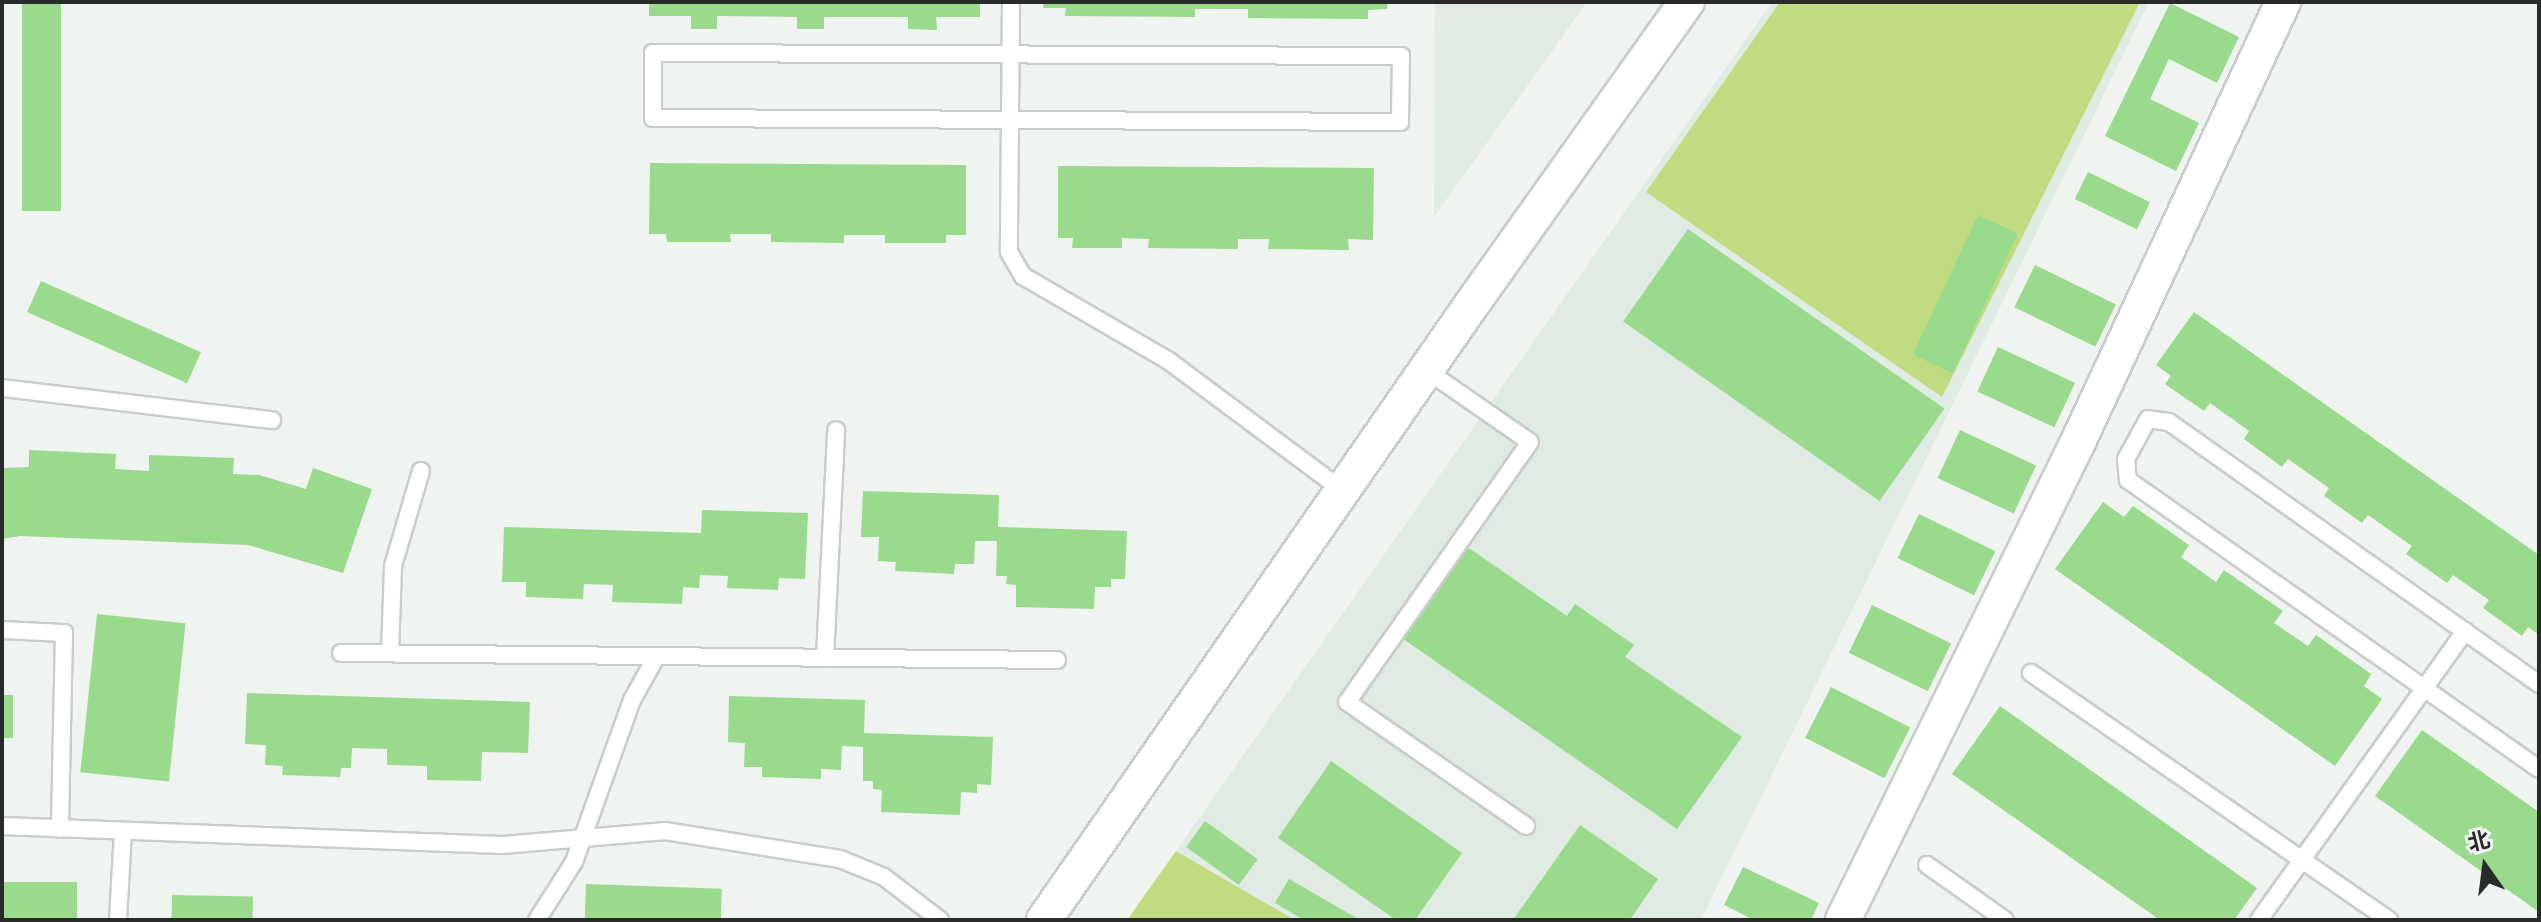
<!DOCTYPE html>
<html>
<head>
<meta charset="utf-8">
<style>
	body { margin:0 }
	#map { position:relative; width:2541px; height:922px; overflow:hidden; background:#f0f4f1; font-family:"Sofia Sans Condensed","Noto Sans SC",sans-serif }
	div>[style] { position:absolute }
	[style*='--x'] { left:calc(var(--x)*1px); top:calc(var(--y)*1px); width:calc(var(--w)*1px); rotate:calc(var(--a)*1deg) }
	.built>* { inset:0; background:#dfebe3 }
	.green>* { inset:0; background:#c1dc80 }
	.building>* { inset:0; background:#99da8c; transform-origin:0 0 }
	.roads { filter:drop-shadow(2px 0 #c8ccca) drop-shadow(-2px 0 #c8ccca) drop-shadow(0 2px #c8ccca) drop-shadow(0 -2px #c8ccca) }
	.service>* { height:16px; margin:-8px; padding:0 8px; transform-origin:8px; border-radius:8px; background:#fff }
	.minor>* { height:34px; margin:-17px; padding:0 17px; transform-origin:17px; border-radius:17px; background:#fff }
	span { translate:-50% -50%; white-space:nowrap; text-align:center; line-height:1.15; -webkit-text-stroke:6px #f0f4f1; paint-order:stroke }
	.frame { position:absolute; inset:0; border:4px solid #292b2a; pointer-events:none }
	.north { position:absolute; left:2445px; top:826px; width:80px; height:80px; -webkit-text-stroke:6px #f0f4f1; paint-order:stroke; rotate:346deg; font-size:22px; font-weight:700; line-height:32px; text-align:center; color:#292b2a }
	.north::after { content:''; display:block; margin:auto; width:28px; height:36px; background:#292b2a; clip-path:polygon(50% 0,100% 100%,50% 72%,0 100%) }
</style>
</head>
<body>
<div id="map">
	<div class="built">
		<i style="clip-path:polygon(1435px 2px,1587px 2px,1434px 217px)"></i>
		<i style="clip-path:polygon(1772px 2px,2149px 2px,1701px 920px,1295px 920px,1176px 851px)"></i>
	</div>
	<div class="green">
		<i style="clip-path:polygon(1780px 2px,2140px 2px,1942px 397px,1646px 192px)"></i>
		<i style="clip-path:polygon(1176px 851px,1295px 920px,1127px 920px)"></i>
	</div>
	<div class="building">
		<i style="left:22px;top:2px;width:39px;height:209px"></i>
		<i style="clip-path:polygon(649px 2px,980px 2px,980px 17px,936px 17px,937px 30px,908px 29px,908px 17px,824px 17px,824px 29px,797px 29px,797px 17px,717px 16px,717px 29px,691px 29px,691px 16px,649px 16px)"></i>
		<i style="clip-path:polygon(1043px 2px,1387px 2px,1387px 9px,1368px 10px,1368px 19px,1248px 18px,1248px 9px,1195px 9px,1195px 17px,1065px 16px,1066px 8px,1043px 8px)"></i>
		<i style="clip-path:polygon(2170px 3px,2239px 37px,2217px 83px,2169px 59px,2150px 99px,2199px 123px,2176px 171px,2105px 136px)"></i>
		<i style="clip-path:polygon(650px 163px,966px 165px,966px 235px,946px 235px,946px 243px,885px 243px,885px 235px,844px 235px,844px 243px,771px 242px,771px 234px,730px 234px,731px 242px,667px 242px,666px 234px,649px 234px)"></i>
		<i style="clip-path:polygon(1058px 166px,1374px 168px,1373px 240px,1348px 239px,1349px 250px,1268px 249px,1269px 239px,1238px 239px,1238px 249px,1148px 248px,1149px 239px,1122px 238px,1122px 248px,1072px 248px,1073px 238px,1058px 238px)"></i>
		<i style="left:2088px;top:172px;width:69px;height:30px;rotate:26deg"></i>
		<i style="left:1978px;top:215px;width:44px;height:154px;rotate:25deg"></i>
		<i style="left:1688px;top:229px;width:313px;height:113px;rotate:35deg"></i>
		<i style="left:2035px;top:265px;width:90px;height:47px;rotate:26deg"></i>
		<i style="left:41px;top:281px;width:175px;height:34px;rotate:24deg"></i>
		<i style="clip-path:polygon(2194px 312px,2539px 555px,2539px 635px,2528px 627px,2522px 636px,2483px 608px,2489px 600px,2453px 575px,2447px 583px,2406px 554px,2412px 546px,2368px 515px,2362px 523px,2324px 496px,2329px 488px,2288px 459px,2282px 467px,2244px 439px,2249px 431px,2210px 403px,2204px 411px,2165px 384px,2171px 376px,2156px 365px)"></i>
		<i style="left:1998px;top:347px;width:85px;height:49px;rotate:25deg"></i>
		<i style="left:1960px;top:430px;width:84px;height:53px;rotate:25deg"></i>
		<i style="clip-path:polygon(29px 450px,116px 454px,115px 469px,149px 471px,149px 455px,234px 458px,233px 474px,259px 475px,306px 489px,313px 468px,372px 489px,343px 573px,248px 545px,20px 536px,2px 539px,2px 468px,29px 467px)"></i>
		<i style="clip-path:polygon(863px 491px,999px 495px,998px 527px,1127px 531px,1125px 579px,1111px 579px,1111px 587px,1095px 587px,1094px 609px,1016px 607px,1016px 585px,1006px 584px,1007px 576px,996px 576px,997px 541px,975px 541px,974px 564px,955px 564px,954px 574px,895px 571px,896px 562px,878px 561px,879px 537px,861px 537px)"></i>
		<i style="clip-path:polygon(2103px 502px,2124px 517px,2133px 506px,2189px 545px,2181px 557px,2216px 582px,2224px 570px,2283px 611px,2274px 623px,2308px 646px,2316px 635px,2371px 674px,2364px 686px,2382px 699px,2335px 766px,2055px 569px)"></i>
		<i style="clip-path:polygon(702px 510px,808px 513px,805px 579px,779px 578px,778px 590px,727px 588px,728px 576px,700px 575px,699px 588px,683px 587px,682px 604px,612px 602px,613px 585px,584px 584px,583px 599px,526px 597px,526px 582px,502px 582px,504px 527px,701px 533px)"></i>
		<i style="left:1919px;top:514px;width:85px;height:49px;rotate:26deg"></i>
		<i style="clip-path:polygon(1463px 544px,1567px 616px,1575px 604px,1634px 645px,1625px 657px,1742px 737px,1677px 829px,1399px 636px)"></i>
		<i style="left:1872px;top:605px;width:88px;height:53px;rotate:26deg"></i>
		<i style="left:97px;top:614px;width:89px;height:159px;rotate:6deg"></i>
		<i style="left:1831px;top:687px;width:89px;height:57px;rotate:27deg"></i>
		<i style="clip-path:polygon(247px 693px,530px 702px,528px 753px,482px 752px,481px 781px,427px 780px,427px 766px,387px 765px,387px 749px,352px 748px,351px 768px,341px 768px,340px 777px,282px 775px,283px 766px,265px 765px,266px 745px,245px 744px)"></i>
		<i style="left:2px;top:695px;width:11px;height:43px"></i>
		<i style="clip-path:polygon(729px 696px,865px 700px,864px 733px,993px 737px,991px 785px,977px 784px,977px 793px,961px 792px,960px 815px,881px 812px,882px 790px,873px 789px,873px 781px,863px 781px,863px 747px,842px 746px,841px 770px,821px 769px,821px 779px,762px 777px,762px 767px,744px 767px,745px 743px,728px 742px)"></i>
		<i style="clip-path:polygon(2000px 706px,2257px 888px,2234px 920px,2160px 920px,1952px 774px)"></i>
		<i style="clip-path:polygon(2422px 730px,2539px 812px,2539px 912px,2375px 796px)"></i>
		<i style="clip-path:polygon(1331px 761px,1462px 853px,1415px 920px,1396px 920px,1278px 838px)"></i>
		<i style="left:1205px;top:821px;width:65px;height:32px;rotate:36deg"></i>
		<i style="clip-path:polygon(1580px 825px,1658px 879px,1630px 920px,1513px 920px)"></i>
		<i style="clip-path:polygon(1743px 867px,1819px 903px,1811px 920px,1754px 920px,1724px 905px)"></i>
		<i style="clip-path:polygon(1289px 879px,1360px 920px,1304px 920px,1275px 903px)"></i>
		<i style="left:2px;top:882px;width:75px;height:38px"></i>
		<i style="left:586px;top:884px;width:136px;height:36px;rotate:2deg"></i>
		<i style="left:172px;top:895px;width:81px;height:25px;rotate:1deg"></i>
	</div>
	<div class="roads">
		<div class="service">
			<i style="--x:1011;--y:2;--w:250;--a:90.5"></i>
			<i style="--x:1009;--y:252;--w:28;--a:60"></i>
			<i style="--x:1023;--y:276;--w:169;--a:30.2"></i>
			<i style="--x:1169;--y:361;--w:216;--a:36.7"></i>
			<i style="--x:653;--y:53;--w:748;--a:0.23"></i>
			<i style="--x:1401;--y:56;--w:66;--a:90.9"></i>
			<i style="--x:1400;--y:122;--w:747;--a:-179.69"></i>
			<i style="--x:653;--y:118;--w:65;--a:-90"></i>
			<i style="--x:1426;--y:370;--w:126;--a:34.7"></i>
			<i style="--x:1530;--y:442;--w:318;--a:125.1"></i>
			<i style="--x:1347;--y:702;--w:218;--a:34.7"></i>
			<i style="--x:2;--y:388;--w:272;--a:6.8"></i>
			<i style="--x:2;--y:630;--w:62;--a:2.8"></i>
			<i style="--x:64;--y:633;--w:196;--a:91.2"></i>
			<i style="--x:341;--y:653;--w:716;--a:0.56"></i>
			<i style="--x:390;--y:653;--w:87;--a:-88"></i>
			<i style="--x:393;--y:566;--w:99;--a:-73.6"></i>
			<i style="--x:825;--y:658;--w:228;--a:-87.2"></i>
			<i style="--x:2031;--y:673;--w:435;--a:34.6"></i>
			<i style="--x:2539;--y:684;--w:453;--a:-144.7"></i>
			<i style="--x:2169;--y:422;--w:21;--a:-172"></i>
			<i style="--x:2148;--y:419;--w:46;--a:118.8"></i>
			<i style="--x:2126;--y:459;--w:21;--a:85"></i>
			<i style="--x:2128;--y:480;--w:502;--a:35.11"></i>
			<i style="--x:2;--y:826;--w:500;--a:2.18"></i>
			<i style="--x:502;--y:845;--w:164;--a:-4.9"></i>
			<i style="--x:665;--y:831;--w:177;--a:9.1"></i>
			<i style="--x:840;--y:859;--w:48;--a:22.2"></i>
			<i style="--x:884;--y:877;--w:71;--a:37.5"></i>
			<i style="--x:1927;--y:865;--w:95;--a:35.2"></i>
			<i style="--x:118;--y:920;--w:89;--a:-86.8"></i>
			<i style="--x:537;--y:920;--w:69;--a:-57.5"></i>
			<i style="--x:574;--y:862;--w:172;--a:-70.3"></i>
			<i style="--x:632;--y:700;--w:49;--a:-60.8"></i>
			<i style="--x:2259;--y:920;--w:355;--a:-54.5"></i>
		</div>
		<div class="minor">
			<i style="--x:1044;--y:920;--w:750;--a:-55.21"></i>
			<i style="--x:1472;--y:304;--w:371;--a:-54.6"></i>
			<i style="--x:1843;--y:920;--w:530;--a:-63.82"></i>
			<i style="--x:2077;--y:444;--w:488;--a:-65"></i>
		</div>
	</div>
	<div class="frame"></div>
	<div class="north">北</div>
</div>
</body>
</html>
